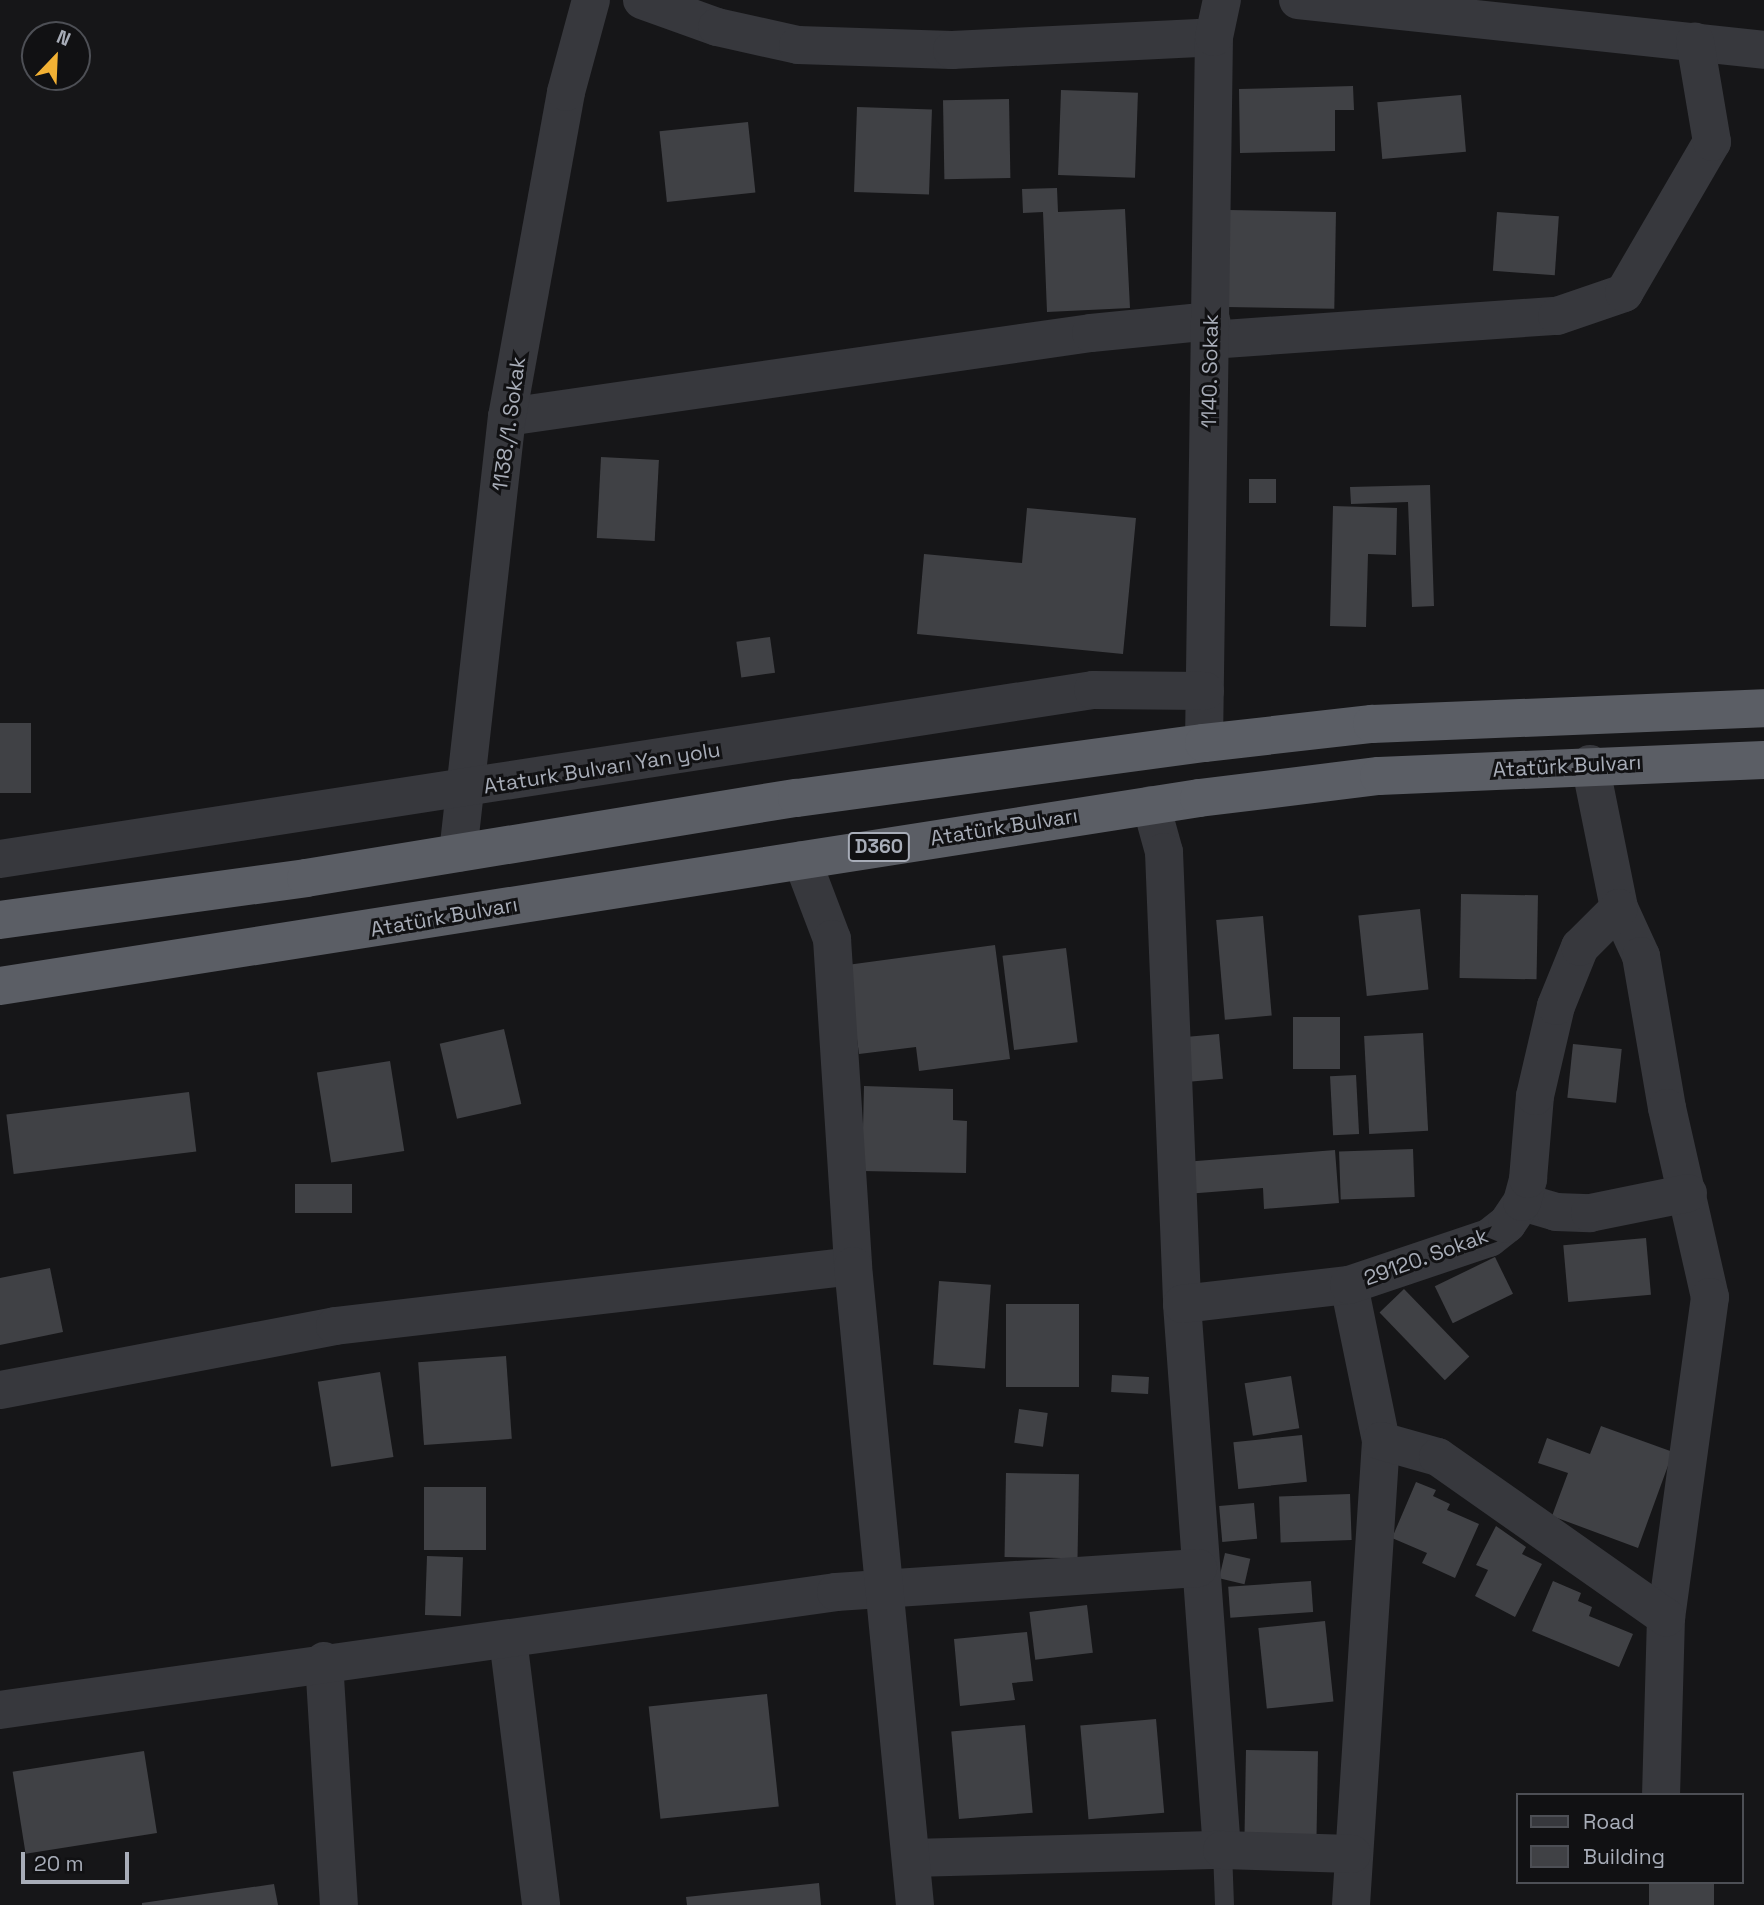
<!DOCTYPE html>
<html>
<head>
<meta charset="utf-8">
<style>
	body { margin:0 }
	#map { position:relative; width:1764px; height:1905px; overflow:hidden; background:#161618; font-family:"Space Grotesk",sans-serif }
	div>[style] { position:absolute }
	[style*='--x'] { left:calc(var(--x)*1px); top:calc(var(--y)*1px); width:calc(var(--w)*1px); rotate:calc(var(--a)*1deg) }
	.building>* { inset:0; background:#404145; transform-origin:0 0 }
	.service>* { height:19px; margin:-9.5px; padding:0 9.5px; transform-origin:9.5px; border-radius:9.5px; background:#37383d }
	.minor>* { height:38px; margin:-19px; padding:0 19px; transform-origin:19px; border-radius:19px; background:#37383d }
	.tertiary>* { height:38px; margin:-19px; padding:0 19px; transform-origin:19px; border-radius:19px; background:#37383d }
	.trunk>* { height:38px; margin:-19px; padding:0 19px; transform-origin:19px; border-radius:19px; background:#5b5e65 }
	span { translate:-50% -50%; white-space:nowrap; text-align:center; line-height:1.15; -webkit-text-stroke:6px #111113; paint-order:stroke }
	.shield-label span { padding:2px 5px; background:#111113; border:2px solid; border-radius:5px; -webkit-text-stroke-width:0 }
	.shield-label { font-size:19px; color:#a8adb8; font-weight:700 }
	.street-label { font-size:21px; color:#a8adb8 }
	.legend { position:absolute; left:1516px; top:1793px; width:228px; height:91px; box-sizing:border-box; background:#111113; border:2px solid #4d4f55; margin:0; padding:9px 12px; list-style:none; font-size:21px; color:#a8adb8 }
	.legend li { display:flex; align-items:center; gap:14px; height:35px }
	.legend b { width:35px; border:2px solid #4d4f55 }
	.north { position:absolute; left:21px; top:21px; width:70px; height:70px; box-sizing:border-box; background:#111113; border:2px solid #4d4f55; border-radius:50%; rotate:23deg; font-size:19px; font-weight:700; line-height:28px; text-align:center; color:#a8adb8 }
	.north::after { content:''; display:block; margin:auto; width:24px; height:32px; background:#f2b134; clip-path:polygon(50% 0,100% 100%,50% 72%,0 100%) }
	.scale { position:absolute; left:21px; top:1852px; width:108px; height:32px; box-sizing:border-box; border:4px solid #a8adb8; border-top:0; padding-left:9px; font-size:21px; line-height:24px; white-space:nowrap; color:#a8adb8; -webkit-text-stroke:5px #111113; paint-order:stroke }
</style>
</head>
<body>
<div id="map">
	<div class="building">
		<i style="clip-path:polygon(1353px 86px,1354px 110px,1335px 110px,1335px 151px,1240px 153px,1239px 89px)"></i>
		<i style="left:1061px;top:90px;width:77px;height:85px;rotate:2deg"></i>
		<i style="left:1461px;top:95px;width:57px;height:84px;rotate:85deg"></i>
		<i style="left:1009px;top:99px;width:79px;height:66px;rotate:89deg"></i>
		<i style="left:857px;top:107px;width:75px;height:85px;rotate:2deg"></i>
		<i style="left:748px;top:122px;width:71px;height:89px;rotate:84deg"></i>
		<i style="clip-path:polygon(1057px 188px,1058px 212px,1125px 209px,1130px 308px,1047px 312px,1043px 212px,1023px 213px,1022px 189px)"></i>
		<i style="left:1228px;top:210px;width:108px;height:97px;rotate:1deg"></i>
		<i style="left:1497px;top:212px;width:62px;height:59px;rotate:4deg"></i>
		<i style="left:601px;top:457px;width:58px;height:81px;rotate:3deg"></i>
		<i style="left:1249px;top:479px;width:27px;height:24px"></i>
		<i style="clip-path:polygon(1430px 485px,1434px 606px,1412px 607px,1408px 502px,1351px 504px,1350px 487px)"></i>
		<i style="clip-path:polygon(1333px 506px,1397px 508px,1396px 555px,1368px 554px,1366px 627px,1330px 626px)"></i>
		<i style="clip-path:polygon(1027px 508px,1136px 518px,1123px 654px,917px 634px,924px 554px,1022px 563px)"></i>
		<i style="left:770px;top:637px;width:36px;height:34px;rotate:82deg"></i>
		<i style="left:0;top:723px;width:31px;height:70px"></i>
		<i style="left:1461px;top:894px;width:77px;height:84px;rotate:1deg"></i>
		<i style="left:1420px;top:909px;width:81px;height:62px;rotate:84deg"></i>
		<i style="left:1263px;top:916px;width:100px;height:47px;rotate:85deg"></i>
		<i style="clip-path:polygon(995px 945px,1010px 1059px,919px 1071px,916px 1047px,859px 1054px,847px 965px)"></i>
		<i style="left:1066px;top:948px;width:95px;height:64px;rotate:83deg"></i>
		<i style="left:1293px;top:1017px;width:47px;height:52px"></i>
		<i style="left:504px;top:1029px;width:77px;height:66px;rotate:77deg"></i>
		<i style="left:1423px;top:1033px;width:98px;height:59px;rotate:87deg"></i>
		<i style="left:1219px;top:1034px;width:45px;height:45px;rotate:85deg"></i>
		<i style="left:1573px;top:1044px;width:49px;height:54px;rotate:6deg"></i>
		<i style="left:390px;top:1061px;width:91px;height:74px;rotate:81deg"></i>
		<i style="left:1356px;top:1075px;width:59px;height:26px;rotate:87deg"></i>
		<i style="clip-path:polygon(864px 1086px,953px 1089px,953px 1120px,967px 1121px,966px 1173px,862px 1171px)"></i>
		<i style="left:189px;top:1092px;width:60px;height:184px;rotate:83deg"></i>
		<i style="left:1413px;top:1149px;width:48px;height:74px;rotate:88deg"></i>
		<i style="clip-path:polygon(1335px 1150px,1339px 1203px,1264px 1209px,1263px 1188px,1186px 1194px,1184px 1162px)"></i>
		<i style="left:295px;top:1184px;width:57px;height:29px"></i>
		<i style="left:1646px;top:1238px;width:57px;height:83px;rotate:85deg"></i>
		<i style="left:1495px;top:1257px;width:41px;height:67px;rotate:64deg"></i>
		<i style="clip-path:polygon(50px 1268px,63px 1332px,0 1345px,0 1278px)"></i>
		<i style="left:939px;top:1281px;width:52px;height:84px;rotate:4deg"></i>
		<i style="left:1404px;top:1289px;width:94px;height:34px;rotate:46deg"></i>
		<i style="left:1006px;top:1304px;width:73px;height:83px"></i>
		<i style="left:506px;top:1356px;width:83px;height:88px;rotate:86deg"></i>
		<i style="left:380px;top:1372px;width:86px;height:63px;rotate:81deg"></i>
		<i style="left:1112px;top:1375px;width:37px;height:17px;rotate:3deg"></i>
		<i style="left:1291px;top:1376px;width:53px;height:47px;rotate:81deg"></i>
		<i style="left:1019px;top:1409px;width:29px;height:34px;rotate:8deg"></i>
		<i style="clip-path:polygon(1601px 1426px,1673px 1452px,1638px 1548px,1552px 1516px,1568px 1473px,1538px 1463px,1547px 1438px,1590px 1454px)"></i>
		<i style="left:1302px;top:1435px;width:47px;height:69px;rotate:84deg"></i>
		<i style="left:1006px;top:1473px;width:73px;height:84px;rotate:1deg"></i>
		<i style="clip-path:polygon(1416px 1482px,1436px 1490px,1433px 1496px,1450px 1504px,1447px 1510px,1479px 1524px,1455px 1578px,1422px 1563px,1427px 1553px,1392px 1538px)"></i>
		<i style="left:424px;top:1487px;width:62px;height:63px"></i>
		<i style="left:1350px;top:1494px;width:46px;height:71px;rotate:88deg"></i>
		<i style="left:1254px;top:1503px;width:36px;height:35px;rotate:85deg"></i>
		<i style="clip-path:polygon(1496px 1526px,1526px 1547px,1522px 1554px,1542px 1564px,1515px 1617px,1475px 1596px,1488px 1570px,1476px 1565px)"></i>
		<i style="left:1225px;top:1553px;width:26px;height:26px;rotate:13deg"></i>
		<i style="left:427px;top:1556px;width:36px;height:59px;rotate:2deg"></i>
		<i style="left:1311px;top:1581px;width:31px;height:83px;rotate:86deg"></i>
		<i style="clip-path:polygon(1553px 1581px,1581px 1593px,1578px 1601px,1592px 1607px,1589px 1616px,1633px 1634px,1619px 1667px,1532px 1631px)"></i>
		<i style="left:1087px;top:1605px;width:48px;height:58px;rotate:83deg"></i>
		<i style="left:1325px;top:1621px;width:81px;height:67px;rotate:84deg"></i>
		<i style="clip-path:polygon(1027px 1632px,1033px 1681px,1012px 1683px,1015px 1700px,960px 1706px,954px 1639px)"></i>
		<i style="left:767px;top:1694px;width:113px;height:119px;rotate:84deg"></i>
		<i style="left:1156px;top:1719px;width:94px;height:76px;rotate:85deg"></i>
		<i style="left:1025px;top:1725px;width:88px;height:74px;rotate:85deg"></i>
		<i style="left:1246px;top:1750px;width:72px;height:85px;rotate:1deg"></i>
		<i style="left:144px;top:1751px;width:83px;height:133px;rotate:81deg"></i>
		<i style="left:1649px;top:1882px;width:65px;height:23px"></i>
		<i style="clip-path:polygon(819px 1883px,821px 1905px,687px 1905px,686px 1897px)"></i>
		<i style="clip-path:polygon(274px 1884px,278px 1905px,142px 1905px,142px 1903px)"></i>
	</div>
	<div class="service">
		<i style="--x:1222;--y:1850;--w:55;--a:87.9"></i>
	</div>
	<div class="minor">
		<i style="--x:642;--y:0;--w:80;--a:19.8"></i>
		<i style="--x:717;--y:27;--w:83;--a:12.5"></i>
		<i style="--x:798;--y:45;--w:154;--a:1.9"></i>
		<i style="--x:952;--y:50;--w:262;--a:-2.8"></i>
		<i style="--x:1298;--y:0;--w:469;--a:6.1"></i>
		<i style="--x:1210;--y:340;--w:348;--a:-4"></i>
		<i style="--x:1557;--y:316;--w:71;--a:-18.9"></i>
		<i style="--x:1624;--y:293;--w:175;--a:-59.8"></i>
		<i style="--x:1712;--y:142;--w:102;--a:-99.6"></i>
		<i style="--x:507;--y:417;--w:590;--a:-8.19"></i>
		<i style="--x:1091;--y:333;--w:121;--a:-5.7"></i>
		<i style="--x:1204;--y:743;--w:706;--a:-89.19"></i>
		<i style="--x:1214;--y:37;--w:38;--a:-78"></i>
		<i style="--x:1590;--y:764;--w:147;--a:78.6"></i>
		<i style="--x:1619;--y:908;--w:53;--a:65.4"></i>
		<i style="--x:1641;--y:956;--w:154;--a:80.3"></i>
		<i style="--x:1667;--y:1108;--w:194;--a:77.2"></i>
		<i style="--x:1710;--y:1297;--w:323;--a:97.8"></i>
		<i style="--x:1666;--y:1617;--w:178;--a:91.6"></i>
		<i style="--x:1151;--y:805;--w:49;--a:74.5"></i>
		<i style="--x:1164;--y:852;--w:452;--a:87.7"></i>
		<i style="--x:1182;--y:1304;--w:547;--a:85.81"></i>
		<i style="--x:458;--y:853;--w:439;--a:-83.6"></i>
		<i style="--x:507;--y:417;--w:330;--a:-79.7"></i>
		<i style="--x:566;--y:92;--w:95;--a:-74.8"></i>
		<i style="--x:1522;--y:1202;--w:35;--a:16"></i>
		<i style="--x:1556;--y:1212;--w:34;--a:2"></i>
		<i style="--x:1590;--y:1213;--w:100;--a:-11.5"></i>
		<i style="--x:1349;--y:1285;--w:159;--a:78.4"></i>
		<i style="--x:1381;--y:1441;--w:465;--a:93.7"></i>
		<i style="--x:1182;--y:1304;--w:168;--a:-6.5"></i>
		<i style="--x:1349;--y:1285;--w:148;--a:-18.6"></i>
		<i style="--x:1489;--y:1238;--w:23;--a:-38"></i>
		<i style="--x:1507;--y:1224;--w:27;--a:-56"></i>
		<i style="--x:1522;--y:1202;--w:24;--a:-75"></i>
		<i style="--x:1528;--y:1179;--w:83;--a:-85.2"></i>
		<i style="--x:1535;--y:1096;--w:92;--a:-76.9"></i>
		<i style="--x:1556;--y:1006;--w:64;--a:-67.9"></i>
		<i style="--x:1580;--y:947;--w:55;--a:-45"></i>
		<i style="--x:0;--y:1390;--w:341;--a:-10.8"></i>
		<i style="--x:335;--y:1326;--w:521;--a:-6.61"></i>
		<i style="--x:1381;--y:1441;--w:59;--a:15.7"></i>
		<i style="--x:1438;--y:1457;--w:279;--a:35.1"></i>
		<i style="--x:508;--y:1639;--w:268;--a:82.9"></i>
		<i style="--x:324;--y:1661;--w:244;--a:86.5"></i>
		<i style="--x:0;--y:1710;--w:844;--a:-8.03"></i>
		<i style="--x:836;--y:1592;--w:363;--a:-3.8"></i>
		<i style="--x:911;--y:1858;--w:311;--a:-1.5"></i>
		<i style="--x:1222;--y:1850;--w:130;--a:1.8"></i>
	</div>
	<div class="tertiary">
		<i style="--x:0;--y:859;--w:1106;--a:-8.79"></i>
		<i style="--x:1093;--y:690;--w:112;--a:0.5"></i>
		<i style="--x:802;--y:860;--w:85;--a:69.2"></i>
		<i style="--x:832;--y:939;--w:328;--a:86.3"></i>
		<i style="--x:853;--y:1266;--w:642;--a:84.46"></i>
	</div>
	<div class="trunk">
		<i style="--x:0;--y:920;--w:309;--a:-7.8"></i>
		<i style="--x:306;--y:878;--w:497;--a:-9.3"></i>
		<i style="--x:797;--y:798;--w:411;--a:-7.7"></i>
		<i style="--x:1204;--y:743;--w:169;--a:-6.5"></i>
		<i style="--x:1372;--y:724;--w:392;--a:-2.3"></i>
		<i style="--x:0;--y:986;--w:1214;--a:-8.91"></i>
		<i style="--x:1199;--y:798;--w:181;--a:-7"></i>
		<i style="--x:1379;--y:776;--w:385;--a:-2.4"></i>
	</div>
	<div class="shield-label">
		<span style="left:879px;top:847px">D360</span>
	</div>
	<div class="street-label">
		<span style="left:1210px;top:371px;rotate:-89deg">1140. Sokak</span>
		<span style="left:509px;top:424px;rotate:-82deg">1138./1. Sokak</span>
		<span style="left:1567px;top:766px;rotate:-3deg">Atatürk Bulvarı</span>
		<span style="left:602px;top:768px;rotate:-9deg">Ataturk Bulvarı Yan yolu</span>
		<span style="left:1004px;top:827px;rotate:-9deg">Atatürk Bulvarı</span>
		<span style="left:444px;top:917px;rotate:-10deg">Atatürk Bulvarı</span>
		<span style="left:1426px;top:1257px;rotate:-20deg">29120. Sokak</span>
	</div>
	<ul class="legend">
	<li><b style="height:9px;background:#37383d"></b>Road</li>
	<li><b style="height:19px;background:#404145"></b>Building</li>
	</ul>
	<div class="north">N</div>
	<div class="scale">20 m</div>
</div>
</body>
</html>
